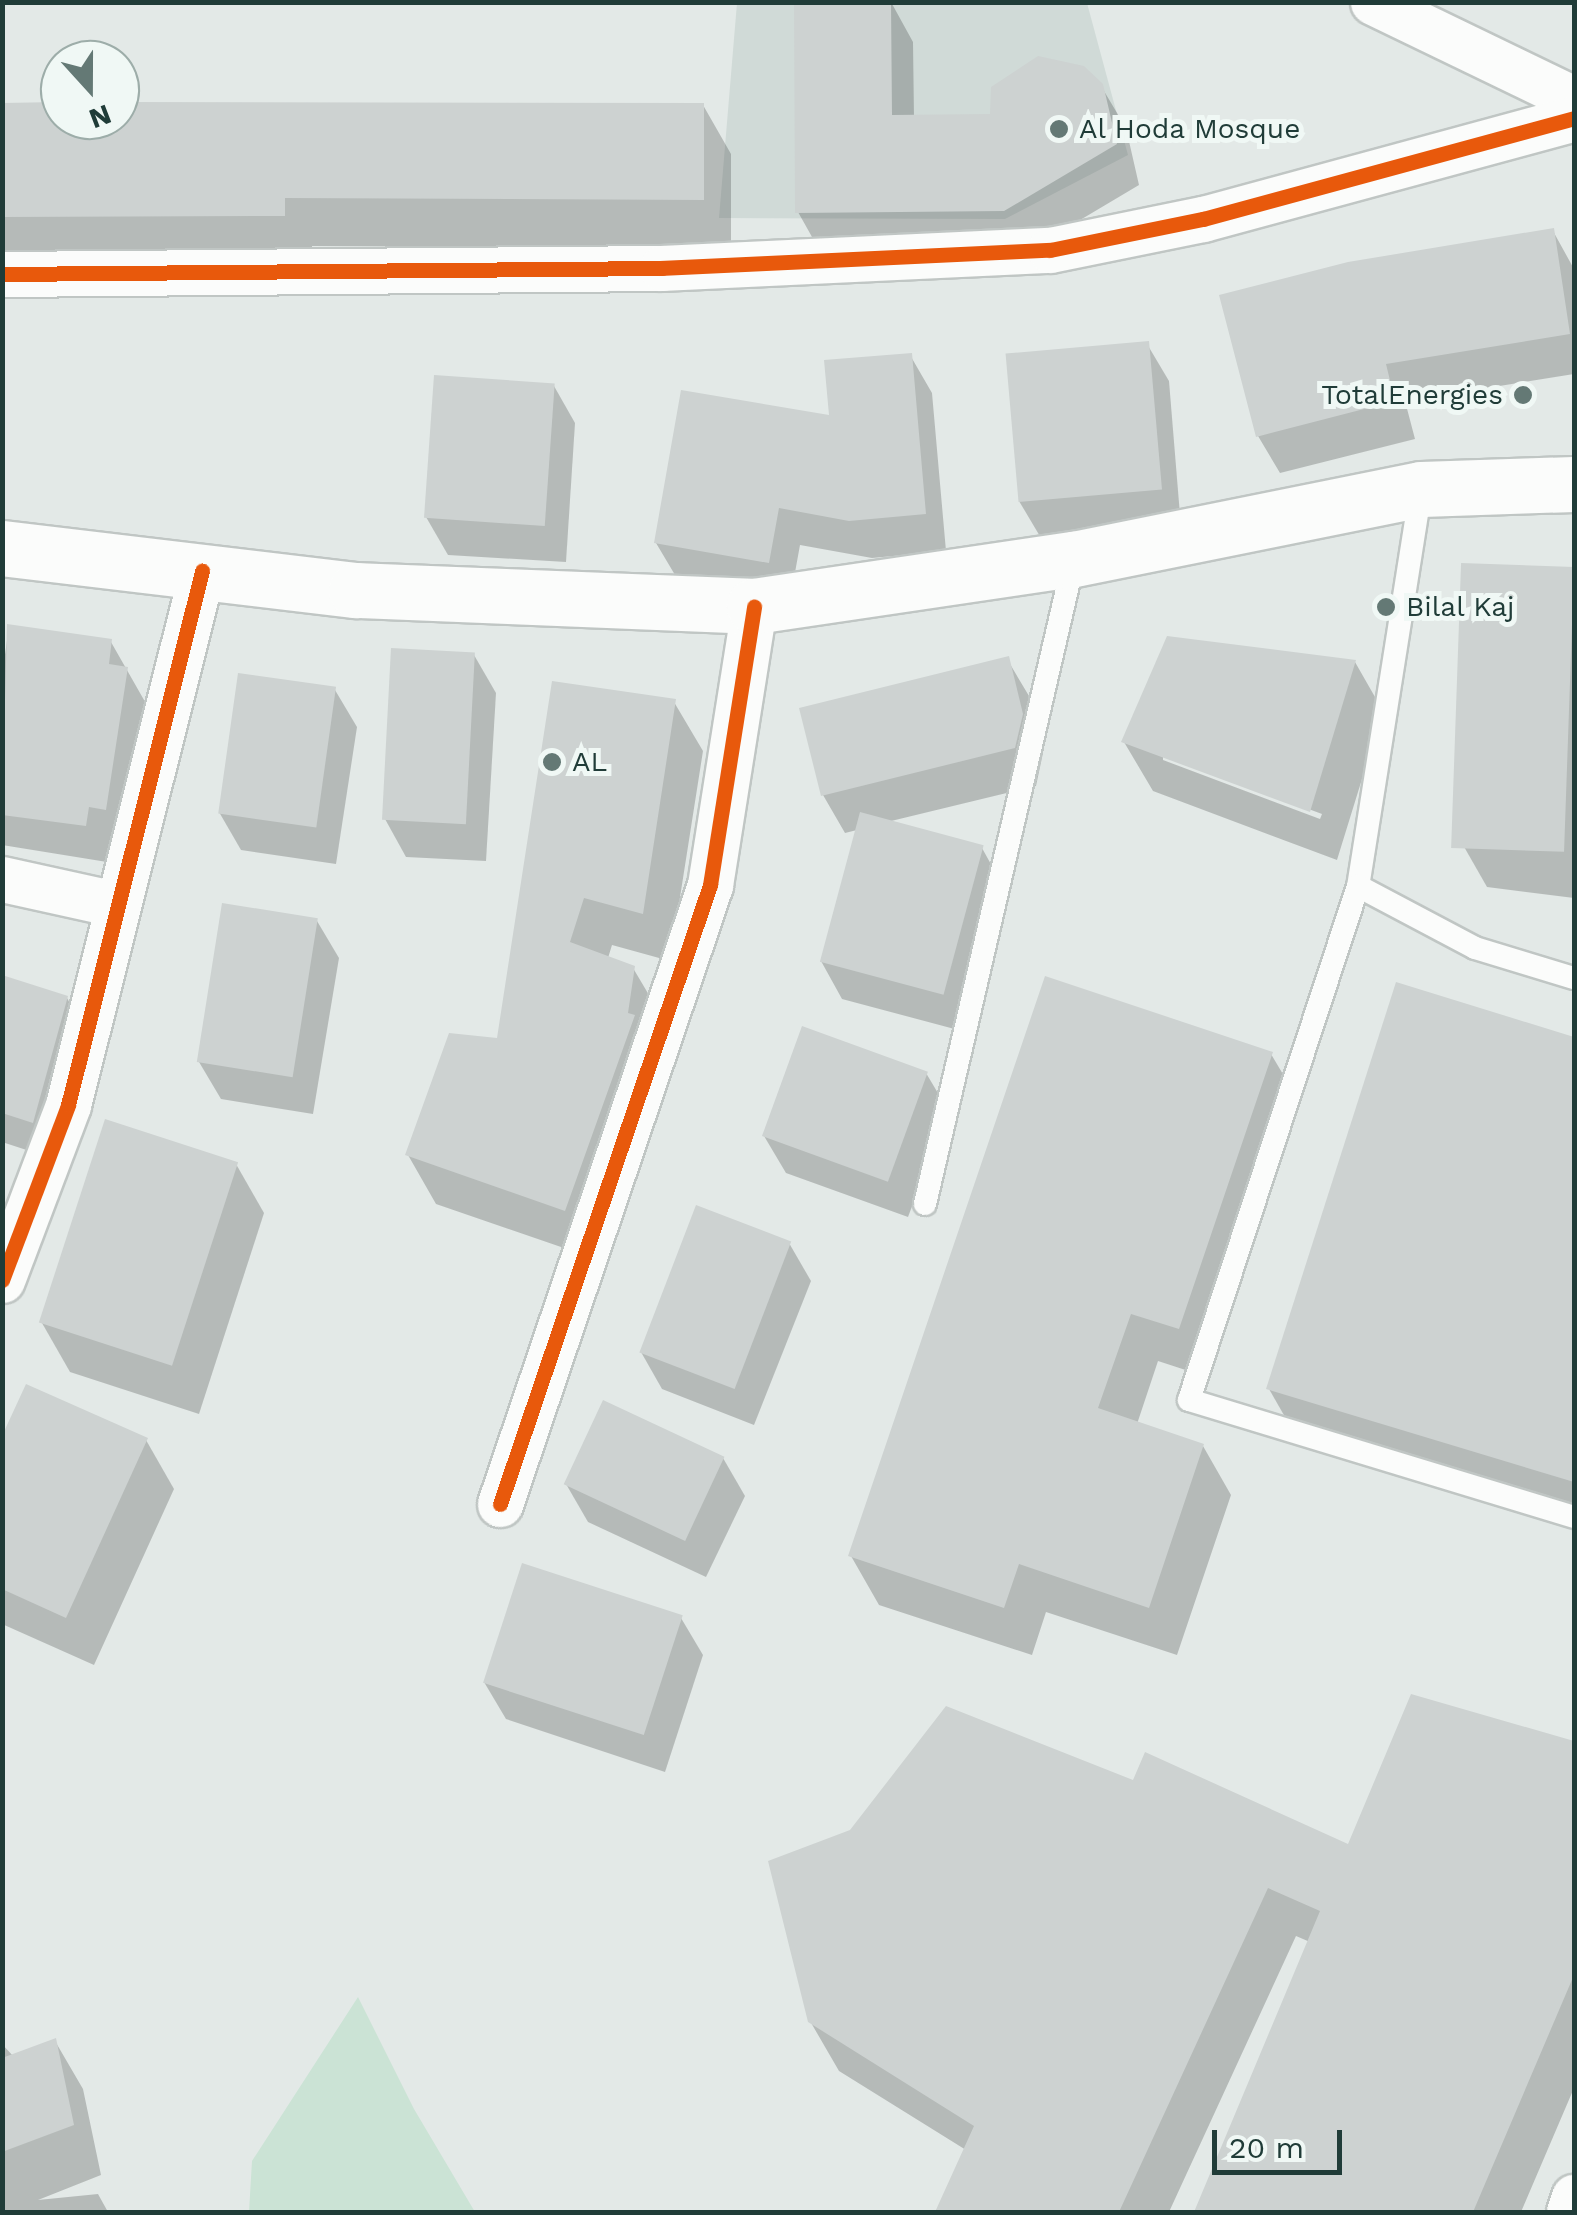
<!DOCTYPE html>
<html>
<head>
<meta charset="utf-8">
<style>
	body { margin:0 }
	#map { position:relative; width:1577px; height:2215px; overflow:hidden; background:#e3e9e7; font-family:"Work Sans",sans-serif }
	div>[style] { position:absolute }
	[style*='--x'] { left:calc(var(--x)*1px); top:calc(var(--y)*1px); width:calc(var(--w)*1px); rotate:calc(var(--a)*1deg) }
	.built>* { inset:0; background:#d0dad7 }
	.green>* { inset:0; background:#cbe3d5 }
	.shadow>* { inset:0; background:#0003 }
	.building>* { inset:0; background:#cdd2d1; transform-origin:0 0 }
	.roads { filter:drop-shadow(2px 0 #c0c6c4) drop-shadow(-2px 0 #c0c6c4) drop-shadow(0 2px #c0c6c4) drop-shadow(0 -2px #c0c6c4) }
	.lane>* { height:22px; margin:-11px; padding:0 11px; transform-origin:11px; border-radius:11px; background:#fbfcfb }
	.street>* { height:45px; margin:-22.5px; padding:0 22.5px; transform-origin:22.5px; border-radius:22.5px; background:#fbfcfb }
	.secondary>* { height:55px; margin:-27.5px; padding:0 27.5px; transform-origin:27.5px; border-radius:27.5px; background:#fbfcfb }
	.cycleway>* { height:15px; margin:-7.5px; padding:0 7.5px; transform-origin:7.5px; border-radius:7.5px; background:#e8590c }
	.dots>* { width:28px; height:28px; translate:-50% -50%; box-sizing:border-box; border:5px solid #f0f8f5; border-radius:50% }
	span { translate:-50% -50%; white-space:nowrap; text-align:center; line-height:1.15; -webkit-text-stroke:10px #f0f8f5; paint-order:stroke }
	.poi-label { font-size:28px; color:#203c38 }
	.left { translate:0 -50%; text-align:left }
	.right { translate:-100% -50%; text-align:right }
	.frame { position:absolute; inset:0; border:5px solid #203c38; pointer-events:none }
	.north { position:absolute; left:40px; top:40px; width:100px; height:100px; box-sizing:border-box; background:#f0f8f5; border:2px solid #9dada9; border-radius:50%; rotate:159deg; font-size:28px; font-weight:700; line-height:40px; text-align:center; color:#203c38 }
	.north::after { content:''; display:block; margin:auto; width:35px; height:45px; background:#647975; clip-path:polygon(50% 0,100% 100%,50% 72%,0 100%) }
	.scale { position:absolute; left:1212px; top:2130px; width:130px; height:45px; box-sizing:border-box; border:5px solid #203c38; border-top:0; padding-left:12px; font-size:30px; line-height:35px; white-space:nowrap; color:#203c38; -webkit-text-stroke:8px #f0f8f5; paint-order:stroke }
</style>
</head>
<body>
<div id="map">
	<div class="built">
		<i style="clip-path:polygon(737px 3px,1087px 3px,1128px 155px,1005px 219px,719px 218px)"></i>
	</div>
	<div class="green">
		<i style="clip-path:polygon(358px 1997px,414px 2109px,475px 2212px,249px 2212px,252px 2161px)"></i>
	</div>
	<div class="shadow">
		<i style="clip-path:polygon(891px 2px,913px 42px,914px 118px,992px 117px,1101px 86px,1126px 128px,1139px 185px,1028px 251px,821px 253px,798px 212px)"></i>
		<i style="clip-path:polygon(2px 105px,60px 105px,60px 120px,120px 120px,120px 105px,703px 105px,731px 154px,731px 248px,312px 246px,312px 264px,2px 265px)"></i>
		<i style="clip-path:polygon(1553px 231px,1574px 269px,1574px 374px,1405px 401px,1415px 439px,1280px 473px,1258px 436px)"></i>
		<i style="clip-path:polygon(1147px 344px,1169px 381px,1181px 527px,1041px 538px,1019px 501px)"></i>
		<i style="clip-path:polygon(910px 355px,932px 393px,946px 551px,872px 558px,800px 545px,790px 600px,678px 580px,656px 543px)"></i>
		<i style="clip-path:polygon(554px 386px,575px 423px,566px 562px,448px 555px,426px 517px)"></i>
		<i style="clip-path:polygon(1574px 570px,1574px 898px,1487px 887px,1459px 838px,1465px 585px)"></i>
		<i style="clip-path:polygon(9px 627px,111px 642px,148px 707px,127px 846px,109px 844px,107px 862px,2px 845px,2px 675px)"></i>
		<i style="clip-path:polygon(474px 655px,496px 693px,486px 861px,406px 857px,385px 819px)"></i>
		<i style="clip-path:polygon(1007px 659px,1029px 696px,1043px 753px,1036px 786px,887px 822px,982px 848px,1003px 886px,962px 1031px,842px 999px,821px 961px,857px 830px,845px 833px,823px 795px)"></i>
		<i style="clip-path:polygon(evenodd,1355px 662px,1383px 711px,1337px 860px,1153px 791px,1124px 742px,1355px 662px,1163px 755px,1322px 814px,1320px 819px,1163px 760px,1163px 755px)"></i>
		<i style="clip-path:polygon(335px 690px,357px 727px,336px 864px,241px 850px,219px 812px)"></i>
		<i style="clip-path:polygon(674px 702px,703px 751px,670px 961px,612px 945px,608px 958px,633px 968px,662px 1017px,593px 1258px,436px 1204px,408px 1155px,499px 1041px)"></i>
		<i style="clip-path:polygon(317px 921px,339px 958px,313px 1114px,221px 1099px,199px 1062px)"></i>
		<i style="clip-path:polygon(2px 978px,67px 998px,88px 1036px,54px 1159px,2px 1142px)"></i>
		<i style="clip-path:polygon(1571px 1039px,1574px 1520px,1297px 1438px,1269px 1389px)"></i>
		<i style="clip-path:polygon(1271px 1054px,1300px 1103px,1207px 1377px,1158px 1361px,1137px 1424px,1203px 1446px,1231px 1495px,1177px 1655px,1046px 1612px,1032px 1655px,879px 1605px,851px 1556px)"></i>
		<i style="clip-path:polygon(926px 1073px,948px 1110px,908px 1217px,786px 1173px,764px 1136px)"></i>
		<i style="clip-path:polygon(236px 1164px,264px 1213px,199px 1414px,70px 1372px,42px 1323px)"></i>
		<i style="clip-path:polygon(789px 1243px,811px 1281px,754px 1425px,662px 1389px,641px 1352px)"></i>
		<i style="clip-path:polygon(146px 1440px,174px 1489px,94px 1665px,2px 1624px,2px 1442px)"></i>
		<i style="clip-path:polygon(723px 1458px,745px 1496px,706px 1577px,588px 1522px,566px 1484px)"></i>
		<i style="clip-path:polygon(681px 1618px,703px 1655px,665px 1772px,506px 1719px,484px 1682px)"></i>
		<i style="clip-path:polygon(1412px 1697px,1574px 1743px,1574px 2088px,1521px 2212px,1197px 2212px,1310px 1942px,1296px 1936px,1169px 2212px,942px 2212px,966px 2150px,839px 2071px,810px 2021px,1134px 1783px,1350px 1847px)"></i>
		<i style="clip-path:polygon(55px 2041px,83px 2089px,101px 2175px,38px 2200px,98px 2194px,108px 2212px,2px 2212px,2px 2044px,14px 2057px)"></i>
	</div>
	<div class="building">
		<i style="clip-path:polygon(794px 2px,891px 2px,892px 115px,990px 114px,991px 87px,1038px 56px,1084px 66px,1103px 84px,1117px 144px,1004px 211px,795px 213px)"></i>
		<i style="clip-path:polygon(60px 102px,60px 120px,120px 120px,120px 102px,704px 103px,704px 200px,285px 198px,285px 216px,2px 217px,2px 103px)"></i>
		<i style="clip-path:polygon(1554px 228px,1570px 334px,1386px 364px,1395px 401px,1256px 437px,1219px 295px,1348px 262px)"></i>
		<i style="left:1149px;top:341px;width:149px;height:144px;rotate:85deg"></i>
		<i style="clip-path:polygon(912px 353px,926px 514px,849px 521px,779px 508px,769px 563px,654px 543px,681px 390px,829px 415px,824px 360px)"></i>
		<i style="left:434px;top:375px;width:121px;height:143px;rotate:4deg"></i>
		<i style="left:1574px;top:567px;width:285px;height:113px;rotate:92deg"></i>
		<i style="clip-path:polygon(7px 624px,112px 639px,109px 664px,128px 667px,106px 810px,89px 807px,86px 826px,2px 815px)"></i>
		<i style="clip-path:polygon(1167px 636px,1356px 660px,1310px 812px,1121px 742px)"></i>
		<i style="left:391px;top:648px;width:84px;height:172px;rotate:3deg"></i>
		<i style="clip-path:polygon(1009px 656px,1023px 714px,1015px 748px,821px 796px,799px 708px)"></i>
		<i style="left:238px;top:673px;width:99px;height:142px;rotate:8deg"></i>
		<i style="clip-path:polygon(552px 681px,676px 699px,643px 914px,584px 898px,570px 942px,635px 966px,628px 1013px,635px 1015px,565px 1211px,405px 1155px,449px 1033px,497px 1038px)"></i>
		<i style="left:860px;top:812px;width:128px;height:155px;rotate:15deg"></i>
		<i style="left:222px;top:903px;width:97px;height:161px;rotate:9deg"></i>
		<i style="clip-path:polygon(2px 975px,68px 996px,33px 1123px,2px 1113px)"></i>
		<i style="clip-path:polygon(1045px 976px,1273px 1052px,1179px 1329px,1131px 1314px,1098px 1408px,1204px 1444px,1149px 1608px,1019px 1564px,1004px 1608px,848px 1556px)"></i>
		<i style="clip-path:polygon(1396px 982px,1574px 1037px,1574px 1482px,1266px 1389px)"></i>
		<i style="left:802px;top:1026px;width:134px;height:117px;rotate:20deg"></i>
		<i style="left:105px;top:1119px;width:140px;height:214px;rotate:18deg"></i>
		<i style="left:696px;top:1205px;width:102px;height:158px;rotate:21deg"></i>
		<i style="clip-path:polygon(26px 1384px,148px 1438px,66px 1618px,2px 1589px,2px 1436px)"></i>
		<i style="left:603px;top:1400px;width:134px;height:93px;rotate:25deg"></i>
		<i style="left:522px;top:1563px;width:169px;height:126px;rotate:18deg"></i>
		<i style="clip-path:polygon(1411px 1694px,1574px 1741px,1574px 1975px,1473px 2212px,1194px 2212px,1320px 1911px,1268px 1888px,1119px 2212px,935px 2212px,974px 2126px,808px 2022px,768px 1861px,850px 1830px,946px 1706px,1133px 1780px,1145px 1752px,1348px 1844px)"></i>
		<i style="clip-path:polygon(56px 2038px,74px 2125px,2px 2152px,2px 2058px)"></i>
	</div>
	<div class="roads">
		<div class="lane">
			<i style="--x:1421;--y:489;--w:402;--a:99"></i>
			<i style="--x:1358;--y:886;--w:541;--a:108.2"></i>
			<i style="--x:1189;--y:1400;--w:402;--a:16.9"></i>
			<i style="--x:1358;--y:886;--w:132;--a:27.9"></i>
			<i style="--x:1475;--y:948;--w:103;--a:16.9"></i>
			<i style="--x:925;--y:1204;--w:662;--a:-76.99"></i>
		</div>
		<div class="street">
			<i style="--x:1373;--y:2;--w:223;--a:25.8"></i>
			<i style="--x:2;--y:274;--w:660;--a:-0.52"></i>
			<i style="--x:662;--y:268;--w:388;--a:-2.7"></i>
			<i style="--x:1050;--y:250;--w:156;--a:-11.5"></i>
			<i style="--x:1203;--y:219;--w:385;--a:-15.2"></i>
			<i style="--x:2;--y:879;--w:117;--a:12.4"></i>
			<i style="--x:2;--y:1280;--w:187;--a:-69.3"></i>
			<i style="--x:68;--y:1105;--w:551;--a:-75.91"></i>
			<i style="--x:500;--y:1504;--w:654;--a:-71.26"></i>
			<i style="--x:710;--y:885;--w:282;--a:-81"></i>
			<i style="--x:1569;--y:2212;--w:16;--a:-72"></i>
		</div>
		<div class="secondary">
			<i style="--x:2;--y:548;--w:356;--a:6.8"></i>
			<i style="--x:356;--y:590;--w:398;--a:2.3"></i>
			<i style="--x:754;--y:606;--w:323;--a:-8.4"></i>
			<i style="--x:1074;--y:559;--w:354;--a:-11.4"></i>
			<i style="--x:1421;--y:489;--w:153;--a:-1.9"></i>
		</div>
	</div>
	<div class="cycleway">
		<i style="--x:2;--y:274;--w:660;--a:-0.52"></i>
		<i style="--x:662;--y:268;--w:388;--a:-2.7"></i>
		<i style="--x:1050;--y:250;--w:156;--a:-11.5"></i>
		<i style="--x:1203;--y:219;--w:385;--a:-15.2"></i>
		<i style="--x:2;--y:1280;--w:187;--a:-69.3"></i>
		<i style="--x:68;--y:1105;--w:551;--a:-75.91"></i>
		<i style="--x:500;--y:1504;--w:654;--a:-71.26"></i>
		<i style="--x:710;--y:885;--w:282;--a:-81"></i>
	</div>
	<div class="dots">
		<i style="left:1059px;top:129px;background:#647975"></i>
		<i style="left:1523px;top:395px;background:#647975"></i>
		<i style="left:1386px;top:607px;background:#647975"></i>
		<i style="left:552px;top:762px;background:#647975"></i>
	</div>
	<div class="poi-label">
		<span class="left" style="left:1079px;top:129px">Al Hoda Mosque</span>
		<span class="right" style="left:1503px;top:395px">TotalEnergies</span>
		<span class="left" style="left:1406px;top:607px">Bilal Kaj</span>
		<span class="left" style="left:572px;top:762px">AL</span>
	</div>
	<div class="frame"></div>
	<div class="north">N</div>
	<div class="scale">20 m</div>
</div>
</body>
</html>
